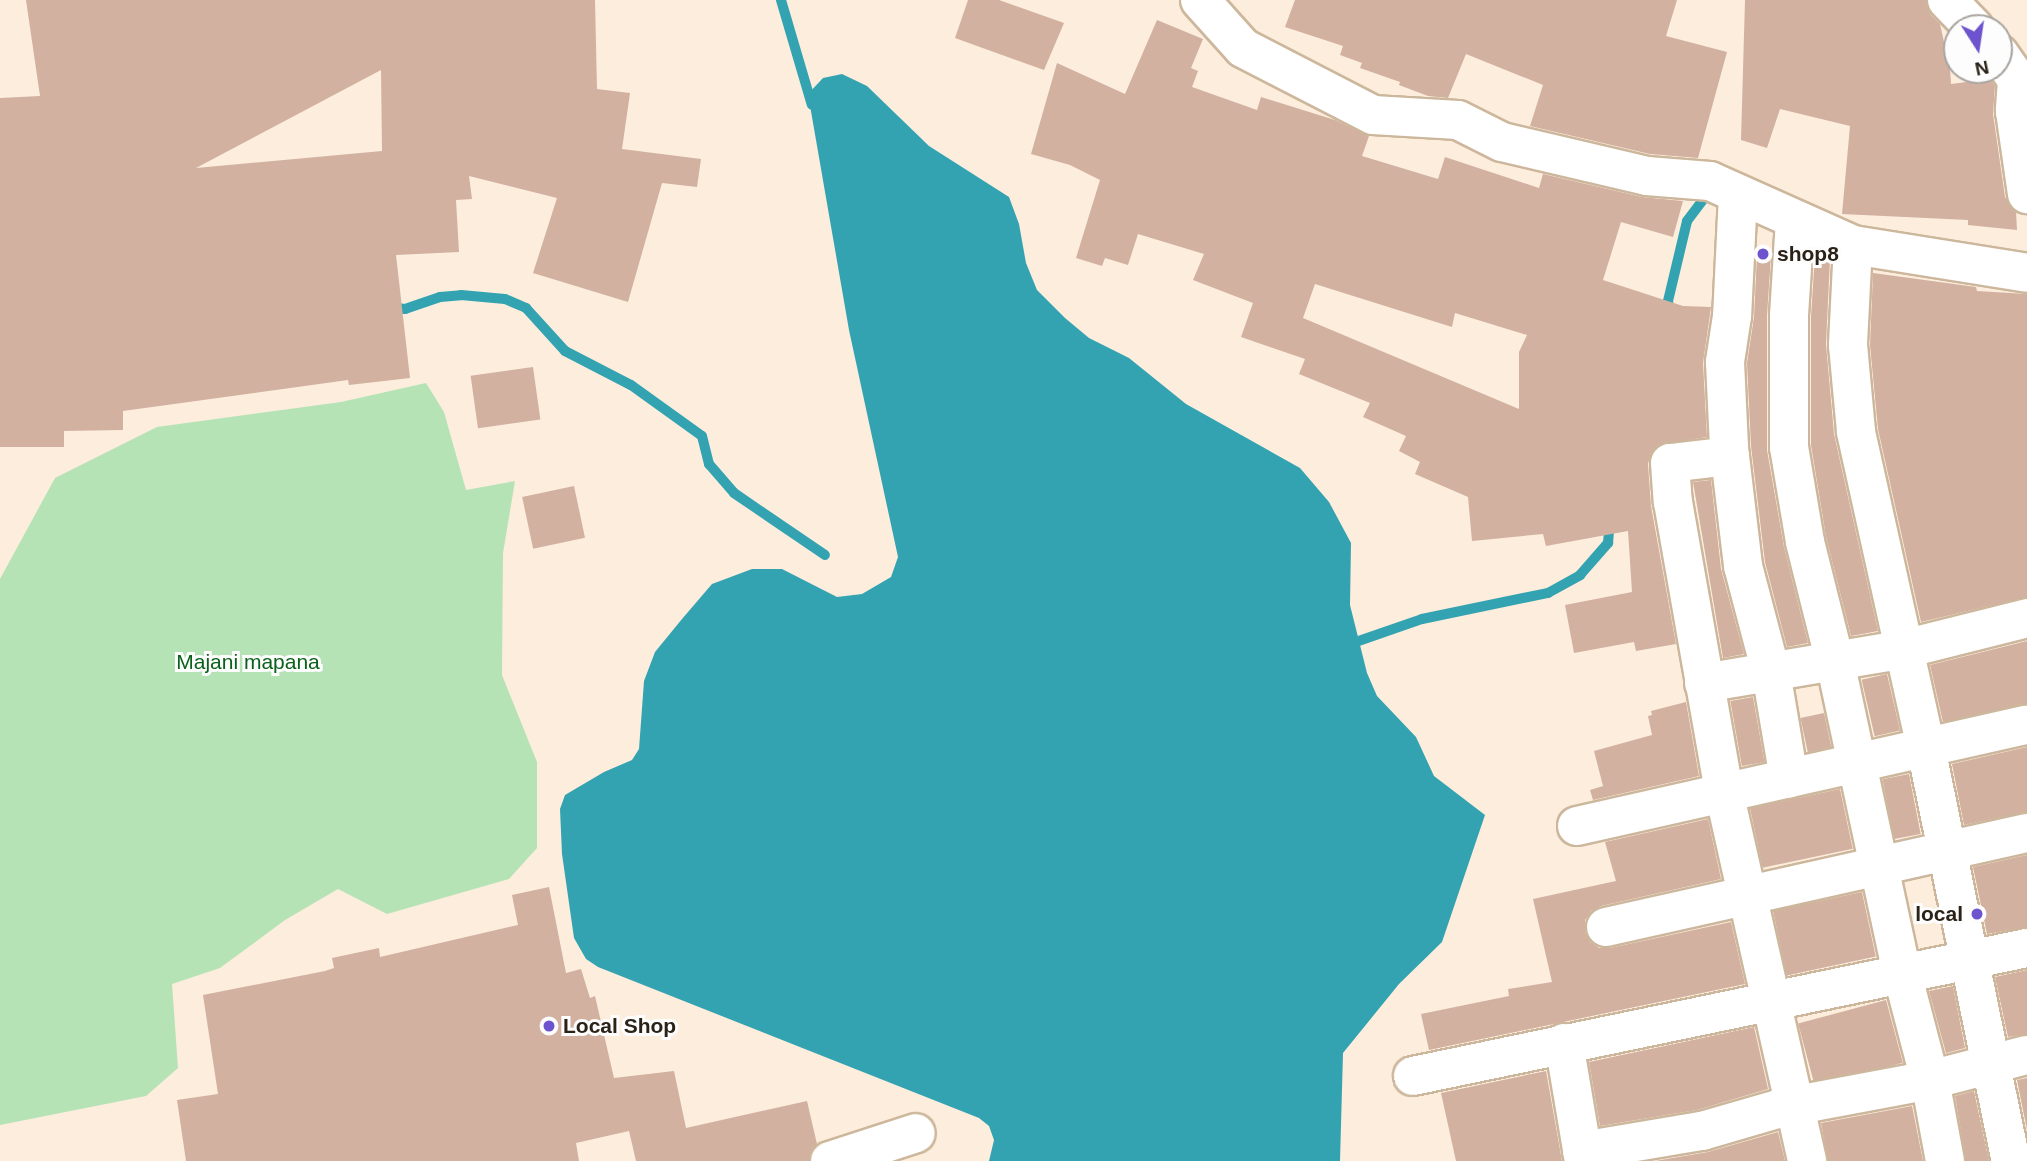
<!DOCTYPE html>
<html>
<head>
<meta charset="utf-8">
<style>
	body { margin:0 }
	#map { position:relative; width:2027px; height:1161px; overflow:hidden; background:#fceddd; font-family:Arial,sans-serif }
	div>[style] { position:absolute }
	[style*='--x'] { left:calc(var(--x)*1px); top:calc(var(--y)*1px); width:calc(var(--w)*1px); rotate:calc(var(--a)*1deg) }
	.green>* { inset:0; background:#b5e3b6 }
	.water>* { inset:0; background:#33a3b1 }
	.stream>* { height:10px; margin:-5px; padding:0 5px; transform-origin:5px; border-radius:5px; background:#33a3b1 }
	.building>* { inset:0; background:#d2b1a0; transform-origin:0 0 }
	.roads { filter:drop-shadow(2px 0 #cdb79c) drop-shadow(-2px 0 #cdb79c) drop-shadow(0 2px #cdb79c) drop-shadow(0 -2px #cdb79c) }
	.street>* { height:38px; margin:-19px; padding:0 19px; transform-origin:19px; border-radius:19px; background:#fff }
	.dots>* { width:19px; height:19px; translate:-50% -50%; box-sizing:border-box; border:4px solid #fdfdfd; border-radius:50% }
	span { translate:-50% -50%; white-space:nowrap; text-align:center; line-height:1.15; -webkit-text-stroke:6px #fdfdfd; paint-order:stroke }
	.poi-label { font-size:21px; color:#2a2117; font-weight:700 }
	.left { translate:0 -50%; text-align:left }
	.right { translate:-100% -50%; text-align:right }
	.park-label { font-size:21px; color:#0b611a }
	.north { position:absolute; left:1943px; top:14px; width:70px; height:70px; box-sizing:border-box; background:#fdfdfd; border:2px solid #a9a5a1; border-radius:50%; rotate:168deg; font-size:19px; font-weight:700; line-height:28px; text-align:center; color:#2a2117 }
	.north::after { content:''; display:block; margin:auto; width:24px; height:32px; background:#6d53cd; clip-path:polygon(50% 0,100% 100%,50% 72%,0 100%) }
</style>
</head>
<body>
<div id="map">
	<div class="green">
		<i style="clip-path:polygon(426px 383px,444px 412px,466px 490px,515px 481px,503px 553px,502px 675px,537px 762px,537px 848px,509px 879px,387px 914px,338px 889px,285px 920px,220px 968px,172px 984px,178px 1068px,146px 1096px,0 1125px,0 579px,55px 478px,157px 427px,341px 402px)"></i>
	</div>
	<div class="water">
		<i style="clip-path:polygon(842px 74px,867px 86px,929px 146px,1009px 197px,1019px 224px,1026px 263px,1037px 290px,1065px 318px,1089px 338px,1129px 358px,1186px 404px,1300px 468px,1329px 502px,1351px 543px,1350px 605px,1367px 673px,1377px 696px,1416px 737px,1434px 776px,1485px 815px,1442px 942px,1399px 984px,1343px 1053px,1340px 1161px,989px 1161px,994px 1140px,989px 1126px,979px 1118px,598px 967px,586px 959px,574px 938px,562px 854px,560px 809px,565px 795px,604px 772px,632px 760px,639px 749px,644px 681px,655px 652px,682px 619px,712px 584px,752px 569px,782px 569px,837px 597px,862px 594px,891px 577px,898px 557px,849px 330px,808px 94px,823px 78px)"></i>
	</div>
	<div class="stream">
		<i style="--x:781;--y:0;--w:109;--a:73.6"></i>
		<i style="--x:389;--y:307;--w:16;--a:7"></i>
		<i style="--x:405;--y:309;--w:37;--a:-19"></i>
		<i style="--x:440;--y:297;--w:21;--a:-5"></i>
		<i style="--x:461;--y:295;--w:44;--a:5.2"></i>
		<i style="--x:505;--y:299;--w:23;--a:23"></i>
		<i style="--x:526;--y:308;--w:58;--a:47.8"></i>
		<i style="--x:565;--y:351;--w:74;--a:27.3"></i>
		<i style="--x:631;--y:385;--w:87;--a:35.7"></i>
		<i style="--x:702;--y:436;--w:29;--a:76"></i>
		<i style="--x:709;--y:464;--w:38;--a:49"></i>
		<i style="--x:734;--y:493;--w:110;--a:34.3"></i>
		<i style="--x:1670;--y:315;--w:14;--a:-98"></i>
		<i style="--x:1668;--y:301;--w:82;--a:-76.6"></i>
		<i style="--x:1687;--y:221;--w:41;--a:-52.9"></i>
		<i style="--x:1347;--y:645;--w:79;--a:-19.1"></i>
		<i style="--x:1422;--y:619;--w:129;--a:-11.7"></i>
		<i style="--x:1548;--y:593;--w:37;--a:-29"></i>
		<i style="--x:1580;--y:575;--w:43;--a:-48.8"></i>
		<i style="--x:1608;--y:543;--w:22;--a:-85"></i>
	</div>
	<div class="building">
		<i style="clip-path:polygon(evenodd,26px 0,595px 0,597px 89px,630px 93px,622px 149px,701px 159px,697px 187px,662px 183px,628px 302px,533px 273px,557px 198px,469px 176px,472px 199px,456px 200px,459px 252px,396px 255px,410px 378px,349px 385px,348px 380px,123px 411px,123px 430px,64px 431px,64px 447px,0 447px,0 98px,40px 96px,26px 0,381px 70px,382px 151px,196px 168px,381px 70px)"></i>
		<i style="clip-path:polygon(968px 0,999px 0,1064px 23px,1044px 70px,955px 38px)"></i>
		<i style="clip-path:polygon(1295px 0,1677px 0,1666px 36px,1727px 52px,1698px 158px,1650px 154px,1530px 126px,1543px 85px,1466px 54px,1448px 98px,1428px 96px,1399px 85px,1400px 82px,1360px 68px,1362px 63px,1340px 55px,1343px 46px,1285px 27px)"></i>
		<i style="clip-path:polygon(1745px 0,1926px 0,1931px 15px,1940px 24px,1946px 51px,1949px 51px,1951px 84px,1990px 79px,1995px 86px,1993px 114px,2005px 197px,2016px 212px,2017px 230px,1968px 225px,1968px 220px,1842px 214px,1850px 126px,1780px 109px,1767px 148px,1741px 140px)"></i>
		<i style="clip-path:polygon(evenodd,1157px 20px,1203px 39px,1191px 68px,1198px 71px,1192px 87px,1257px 110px,1261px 97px,1335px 120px,1369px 136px,1362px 156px,1438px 179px,1445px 157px,1539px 188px,1543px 174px,1642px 197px,1683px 201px,1673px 237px,1621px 222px,1603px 280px,1683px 306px,1711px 307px,1703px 363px,1707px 437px,1658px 445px,1651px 453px,1648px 464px,1651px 506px,1676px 644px,1636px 651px,1634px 642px,1574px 653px,1565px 605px,1632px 592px,1628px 531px,1546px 546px,1543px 534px,1472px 541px,1468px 497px,1415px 474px,1420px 462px,1399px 451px,1406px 436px,1363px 417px,1370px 403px,1299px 374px,1305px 359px,1241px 337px,1253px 303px,1193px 280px,1204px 254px,1138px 234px,1128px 265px,1105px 258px,1102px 266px,1076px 258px,1100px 180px,1070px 165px,1031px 154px,1057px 63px,1125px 94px,1157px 20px,1315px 284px,1452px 327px,1455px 313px,1527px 335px,1519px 352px,1519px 409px,1303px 318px,1315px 284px)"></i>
		<i style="clip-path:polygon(1757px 255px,1771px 255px,1767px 316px,1767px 450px,1784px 547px,1808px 643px,1787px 647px,1765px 562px,1751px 446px,1747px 363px,1754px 317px)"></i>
		<i style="clip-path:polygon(1815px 255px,1830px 259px,1826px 344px,1834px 434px,1878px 631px,1851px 636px,1826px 537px,1811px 445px,1811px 317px)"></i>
		<i style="clip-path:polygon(1873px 273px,1976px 287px,1977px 291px,2027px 294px,2027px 597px,1921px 622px,1878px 429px,1870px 345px)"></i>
		<i style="left:533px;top:367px;width:53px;height:63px;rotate:82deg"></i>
		<i style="clip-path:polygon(1711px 480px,1721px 569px,1744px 654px,1723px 658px,1693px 482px)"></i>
		<i style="left:574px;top:486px;width:53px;height:53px;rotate:78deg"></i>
		<i style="clip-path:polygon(2027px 641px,2027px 704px,1943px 722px,1930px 665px)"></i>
		<i style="left:1887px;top:674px;width:58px;height:26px;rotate:77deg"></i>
		<i style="left:1753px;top:697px;width:66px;height:23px;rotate:80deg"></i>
		<i style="clip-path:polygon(1686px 702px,1699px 776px,1593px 800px,1590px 790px,1603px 786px,1594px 751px,1652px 735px,1648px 716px,1652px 715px,1651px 711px)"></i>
		<i style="left:1824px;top:713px;width:35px;height:24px;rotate:78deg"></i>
		<i style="clip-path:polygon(2027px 747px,2027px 812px,1964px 825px,1952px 764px)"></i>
		<i style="left:1909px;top:774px;width:61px;height:27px;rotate:79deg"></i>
		<i style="left:1840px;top:789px;width:61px;height:92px;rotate:78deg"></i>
		<i style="clip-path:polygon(1708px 819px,1721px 879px,1601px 906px,1591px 911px,1585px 920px,1585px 932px,1590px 942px,1599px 948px,1610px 948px,1731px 922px,1745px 984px,1429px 1050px,1421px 1014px,1509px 996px,1508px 989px,1552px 982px,1533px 899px,1616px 881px,1605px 842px)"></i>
		<i style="clip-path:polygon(2027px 855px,2027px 927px,1987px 934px,1973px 867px)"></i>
		<i style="clip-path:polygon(549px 887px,566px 973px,581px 969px,590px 998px,595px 996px,614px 1078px,674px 1071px,686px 1128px,807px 1101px,817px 1144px,809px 1161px,636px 1161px,629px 1131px,576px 1143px,579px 1161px,186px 1161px,177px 1100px,218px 1094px,203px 995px,325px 971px,334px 968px,332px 958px,379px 948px,380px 957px,518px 925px,512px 895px)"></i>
		<i style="left:1862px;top:892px;width:66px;height:91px;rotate:78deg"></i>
		<i style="clip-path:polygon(2027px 970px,2027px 1034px,2008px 1037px,1995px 977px)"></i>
		<i style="clip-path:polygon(1953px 986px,1965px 1048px,1946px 1053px,1929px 991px)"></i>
		<i style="left:1886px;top:1000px;width:65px;height:91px;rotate:75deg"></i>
		<i style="clip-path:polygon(1754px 1027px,1768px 1089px,1697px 1110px,1600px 1126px,1589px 1062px)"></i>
		<i style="clip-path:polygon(1546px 1071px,1562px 1161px,1456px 1161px,1441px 1093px)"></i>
		<i style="clip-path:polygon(2027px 1078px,2027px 1130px,2017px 1080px)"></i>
		<i style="clip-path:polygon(1974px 1091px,1989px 1161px,1966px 1161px,1955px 1096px)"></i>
		<i style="clip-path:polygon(1912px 1106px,1923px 1161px,1828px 1161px,1821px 1123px)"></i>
		<i style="clip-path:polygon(1778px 1132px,1785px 1161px,1655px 1161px,1708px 1152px)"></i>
	</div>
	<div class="roads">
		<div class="street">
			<i style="--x:1200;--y:0;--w:64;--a:48.1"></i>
			<i style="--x:1243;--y:48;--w:146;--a:27.3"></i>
			<i style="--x:1373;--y:115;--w:85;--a:3.4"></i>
			<i style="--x:1458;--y:120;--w:49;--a:26.6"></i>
			<i style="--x:1502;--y:142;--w:149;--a:13.2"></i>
			<i style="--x:1647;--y:176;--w:63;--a:4.5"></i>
			<i style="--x:1710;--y:181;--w:157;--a:24.1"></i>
			<i style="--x:1853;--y:245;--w:176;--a:9.1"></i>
			<i style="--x:1947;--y:0;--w:39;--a:46"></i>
			<i style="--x:1999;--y:54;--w:32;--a:55"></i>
			<i style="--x:2017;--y:80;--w:31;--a:94"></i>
			<i style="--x:2015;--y:111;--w:12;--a:-5"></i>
			<i style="--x:2015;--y:111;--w:84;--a:81.8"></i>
			<i style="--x:1738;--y:195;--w:121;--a:92.8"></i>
			<i style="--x:1732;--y:316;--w:47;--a:98.7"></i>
			<i style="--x:1725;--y:362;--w:86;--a:87.3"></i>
			<i style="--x:1729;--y:448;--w:119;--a:83.2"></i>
			<i style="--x:1743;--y:566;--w:110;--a:75.2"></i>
			<i style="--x:1771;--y:672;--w:108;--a:80.4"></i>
			<i style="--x:1795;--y:220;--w:96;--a:93.6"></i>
			<i style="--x:1789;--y:316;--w:131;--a:90"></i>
			<i style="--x:1789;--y:447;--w:96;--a:80.4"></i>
			<i style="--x:1805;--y:542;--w:123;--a:75.9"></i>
			<i style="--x:1835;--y:661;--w:319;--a:77.9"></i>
			<i style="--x:1902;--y:973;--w:111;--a:75.3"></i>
			<i style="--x:1930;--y:1080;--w:82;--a:79.5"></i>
			<i style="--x:1853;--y:245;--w:100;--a:92.9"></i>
			<i style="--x:1848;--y:345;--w:87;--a:84.7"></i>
			<i style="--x:1856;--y:432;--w:324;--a:77.5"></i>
			<i style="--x:1926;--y:748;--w:422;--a:78.4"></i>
			<i style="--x:1730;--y:456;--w:60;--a:173.3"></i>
			<i style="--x:1670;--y:463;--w:39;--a:86"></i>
			<i style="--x:1673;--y:502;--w:294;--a:80"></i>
			<i style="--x:1724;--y:792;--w:378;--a:77.3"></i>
			<i style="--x:1704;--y:683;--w:203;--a:-9.6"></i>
			<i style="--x:1904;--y:649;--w:127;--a:-14.1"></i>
			<i style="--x:1577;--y:826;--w:461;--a:-12.7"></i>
			<i style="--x:1606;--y:927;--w:431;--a:-12.6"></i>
			<i style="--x:1564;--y:1043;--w:120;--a:80.4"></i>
			<i style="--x:1413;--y:1076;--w:627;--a:-11.78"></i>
			<i style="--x:1582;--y:1151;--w:122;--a:-9.5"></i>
			<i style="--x:1702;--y:1131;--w:82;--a:-16.2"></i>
			<i style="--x:1781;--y:1108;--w:152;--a:-10.6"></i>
			<i style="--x:1930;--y:1080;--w:100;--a:-14.5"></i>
			<i style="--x:830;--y:1161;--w:90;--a:-18"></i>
		</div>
	</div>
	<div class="dots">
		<i style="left:1763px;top:254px;background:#6d53cd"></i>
		<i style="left:1977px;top:914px;background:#6d53cd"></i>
		<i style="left:549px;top:1026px;background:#6d53cd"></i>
	</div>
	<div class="poi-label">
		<span class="left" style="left:1777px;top:254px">shop8</span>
		<span class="right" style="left:1963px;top:914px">local</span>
		<span class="left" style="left:563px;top:1026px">Local Shop</span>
	</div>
	<div class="park-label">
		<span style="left:248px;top:662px">Majani mapana</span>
	</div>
	<div class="north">N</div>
</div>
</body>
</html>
